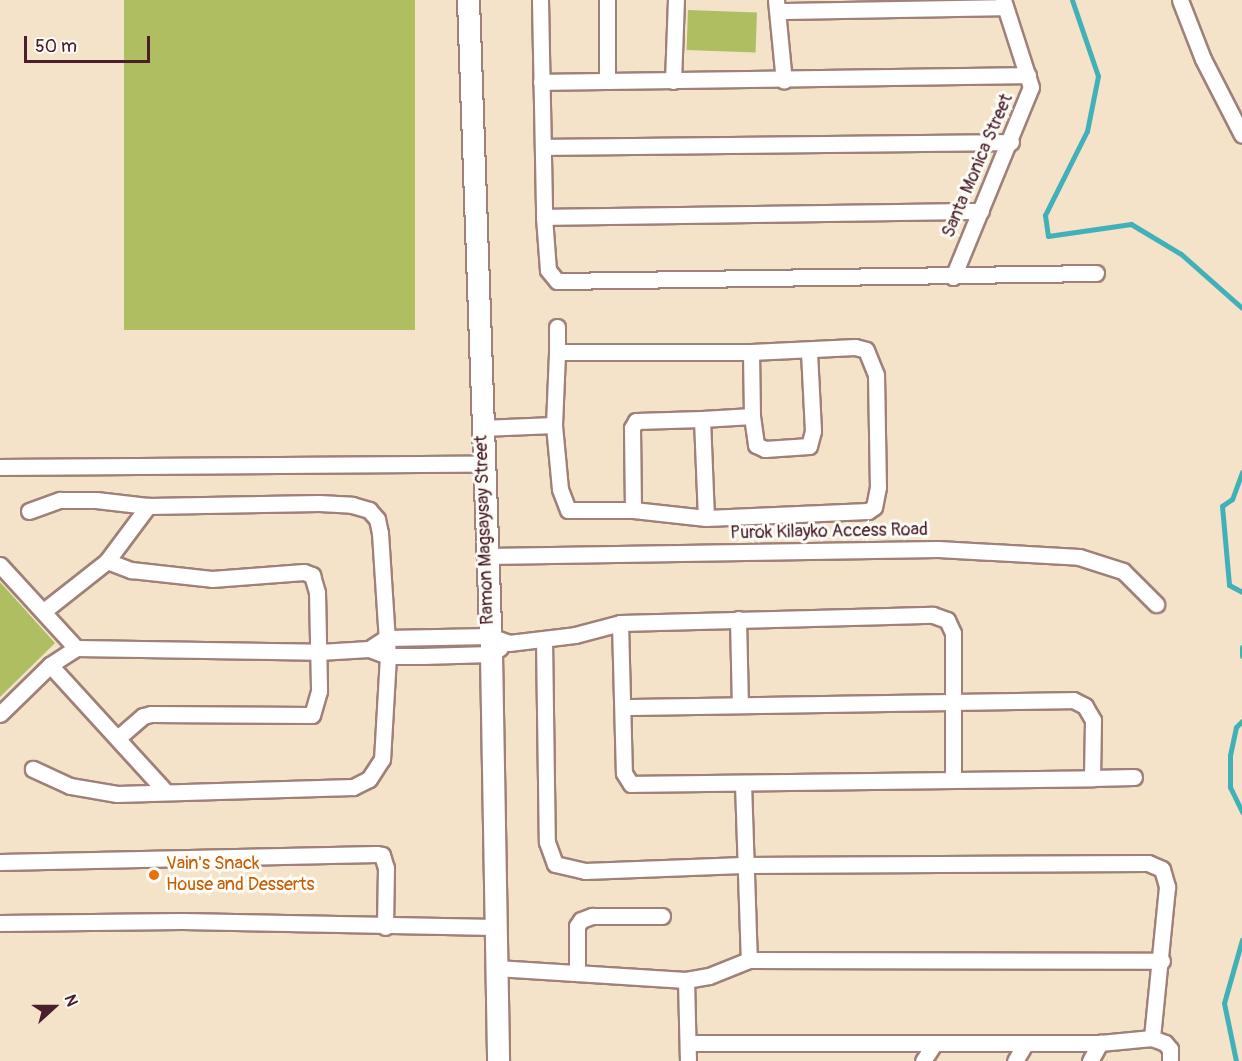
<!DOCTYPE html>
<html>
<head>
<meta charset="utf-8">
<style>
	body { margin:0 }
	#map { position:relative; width:1242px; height:1061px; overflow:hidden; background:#f4e3c8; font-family:Pangolin,sans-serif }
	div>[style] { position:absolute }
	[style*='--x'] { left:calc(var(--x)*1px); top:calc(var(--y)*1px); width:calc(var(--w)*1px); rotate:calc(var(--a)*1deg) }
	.green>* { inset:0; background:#aebe61; transform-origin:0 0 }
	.stream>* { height:5px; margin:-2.5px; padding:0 2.5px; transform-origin:2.5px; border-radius:2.5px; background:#41b1b9 }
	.roads { filter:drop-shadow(2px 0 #9f817a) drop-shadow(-2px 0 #9f817a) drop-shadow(0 2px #9f817a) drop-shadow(0 -2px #9f817a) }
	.street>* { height:15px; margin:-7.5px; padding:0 7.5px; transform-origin:7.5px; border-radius:7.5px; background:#fff }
	.secondary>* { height:21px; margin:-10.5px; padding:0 10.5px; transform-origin:10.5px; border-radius:10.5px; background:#fff }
	.dots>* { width:16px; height:16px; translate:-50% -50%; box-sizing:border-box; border:3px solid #fdfcf7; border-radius:50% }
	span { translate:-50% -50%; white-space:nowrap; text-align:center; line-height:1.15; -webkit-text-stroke:6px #fdfcf7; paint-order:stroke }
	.street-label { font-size:18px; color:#4a1f2b }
	.food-label { font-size:18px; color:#c56008 }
	.left { translate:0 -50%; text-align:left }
	.north { position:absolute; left:24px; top:977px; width:60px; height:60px; -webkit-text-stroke:4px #fdfcf7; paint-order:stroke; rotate:69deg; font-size:16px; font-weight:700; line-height:24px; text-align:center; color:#4a1f2b }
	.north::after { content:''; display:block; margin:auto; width:21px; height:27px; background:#4a1f2b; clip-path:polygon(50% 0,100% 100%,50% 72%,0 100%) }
	.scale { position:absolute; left:24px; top:36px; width:126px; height:27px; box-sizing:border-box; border:3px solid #4a1f2b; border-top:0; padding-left:8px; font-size:18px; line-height:21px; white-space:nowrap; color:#4a1f2b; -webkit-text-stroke:4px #fdfcf7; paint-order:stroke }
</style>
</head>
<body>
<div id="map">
	<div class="green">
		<i style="left:124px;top:0;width:291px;height:330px"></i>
		<i style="left:688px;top:10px;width:69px;height:40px;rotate:2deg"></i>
		<i style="clip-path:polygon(0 582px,55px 643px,0 697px)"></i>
	</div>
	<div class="stream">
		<i style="--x:1072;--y:0;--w:80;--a:71.1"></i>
		<i style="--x:1098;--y:76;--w:56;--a:101.3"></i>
		<i style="--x:1087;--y:131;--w:94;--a:116.6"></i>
		<i style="--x:1045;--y:215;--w:21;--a:82"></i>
		<i style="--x:1048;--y:236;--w:84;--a:-8.2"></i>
		<i style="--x:1131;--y:224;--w:58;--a:31"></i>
		<i style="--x:1181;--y:254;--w:81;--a:41.5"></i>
		<i style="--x:1242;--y:472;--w:29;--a:110"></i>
		<i style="--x:1232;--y:499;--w:12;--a:145"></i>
		<i style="--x:1222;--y:506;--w:79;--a:84.9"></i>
		<i style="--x:1229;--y:585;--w:15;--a:28"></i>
		<i style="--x:1242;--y:647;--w:9;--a:90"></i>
		<i style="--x:1242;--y:721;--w:8;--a:135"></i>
		<i style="--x:1236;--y:727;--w:29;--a:102"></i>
		<i style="--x:1230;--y:755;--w:32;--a:90"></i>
		<i style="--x:1230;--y:787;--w:28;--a:64"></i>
		<i style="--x:1236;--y:1061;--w:59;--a:-101.7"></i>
		<i style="--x:1224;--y:1003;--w:66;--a:-74.1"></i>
	</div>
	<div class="roads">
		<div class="street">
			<i style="--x:540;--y:0;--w:217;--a:88.9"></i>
			<i style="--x:544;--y:217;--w:53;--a:85.7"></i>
			<i style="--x:548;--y:270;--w:14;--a:51"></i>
			<i style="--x:557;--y:281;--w:539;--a:-0.85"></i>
			<i style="--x:607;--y:0;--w:81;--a:90"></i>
			<i style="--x:776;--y:0;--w:81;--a:84.4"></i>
			<i style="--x:1180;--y:0;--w:63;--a:68.7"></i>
			<i style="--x:1203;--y:59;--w:85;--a:62.8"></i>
			<i style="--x:778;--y:11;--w:227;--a:-1"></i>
			<i style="--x:673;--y:81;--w:81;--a:-87.9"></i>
			<i style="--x:541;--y:82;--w:487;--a:-0.8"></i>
			<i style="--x:544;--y:147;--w:467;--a:-0.6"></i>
			<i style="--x:544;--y:217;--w:437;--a:-0.8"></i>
			<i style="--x:953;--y:277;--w:205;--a:-67.7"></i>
			<i style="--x:1031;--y:87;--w:91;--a:-107.8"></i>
			<i style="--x:855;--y:347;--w:11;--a:15"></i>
			<i style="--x:866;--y:350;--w:27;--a:68"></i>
			<i style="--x:876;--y:375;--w:112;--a:89"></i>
			<i style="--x:878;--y:487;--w:20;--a:101"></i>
			<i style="--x:874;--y:507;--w:7;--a:146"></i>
			<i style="--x:868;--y:511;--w:162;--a:177.5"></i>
			<i style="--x:706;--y:518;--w:73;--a:-173.7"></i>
			<i style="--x:633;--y:510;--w:65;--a:180"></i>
			<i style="--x:568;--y:510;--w:22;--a:-111"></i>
			<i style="--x:560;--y:489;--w:64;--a:-95.4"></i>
			<i style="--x:554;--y:425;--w:73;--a:-87.6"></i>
			<i style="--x:557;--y:352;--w:194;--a:0"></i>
			<i style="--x:751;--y:352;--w:104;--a:-2.8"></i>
			<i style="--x:557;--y:352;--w:25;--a:-90"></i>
			<i style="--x:752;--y:416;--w:29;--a:82"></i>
			<i style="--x:756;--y:445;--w:10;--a:24"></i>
			<i style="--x:765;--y:449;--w:44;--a:-3.9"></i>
			<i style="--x:809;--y:446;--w:16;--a:-75"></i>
			<i style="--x:813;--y:431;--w:80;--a:-92.9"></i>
			<i style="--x:702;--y:419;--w:50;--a:-3.4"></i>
			<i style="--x:752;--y:416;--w:64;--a:-90.9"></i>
			<i style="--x:481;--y:428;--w:73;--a:-2.4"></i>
			<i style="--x:0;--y:467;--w:483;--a:-0.4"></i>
			<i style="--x:633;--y:510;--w:82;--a:-90.7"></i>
			<i style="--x:632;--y:428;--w:8;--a:-60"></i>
			<i style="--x:636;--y:421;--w:66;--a:-1.7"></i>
			<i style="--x:702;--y:419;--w:99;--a:87.7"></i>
			<i style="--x:29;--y:511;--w:33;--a:-20"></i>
			<i style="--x:60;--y:500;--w:36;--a:0"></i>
			<i style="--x:96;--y:500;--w:52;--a:6.6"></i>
			<i style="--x:148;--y:506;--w:171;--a:-1"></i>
			<i style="--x:319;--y:503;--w:33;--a:3"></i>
			<i style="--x:352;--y:505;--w:18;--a:16"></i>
			<i style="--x:369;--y:510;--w:12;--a:48"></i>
			<i style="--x:377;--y:519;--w:14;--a:78"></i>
			<i style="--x:380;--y:533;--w:123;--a:86.3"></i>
			<i style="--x:388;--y:656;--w:103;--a:93.3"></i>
			<i style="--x:382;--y:759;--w:24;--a:123"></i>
			<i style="--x:369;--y:779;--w:18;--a:153"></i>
			<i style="--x:353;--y:787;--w:236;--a:178.3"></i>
			<i style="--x:117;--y:794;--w:48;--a:-170.3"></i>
			<i style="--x:70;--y:786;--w:41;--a:-155.3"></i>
			<i style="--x:487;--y:556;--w:451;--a:-0.9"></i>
			<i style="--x:938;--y:549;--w:141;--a:3.2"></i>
			<i style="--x:1079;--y:557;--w:46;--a:17.7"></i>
			<i style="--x:1123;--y:571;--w:47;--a:45"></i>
			<i style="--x:107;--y:561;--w:26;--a:21"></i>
			<i style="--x:131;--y:570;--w:81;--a:6.3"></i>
			<i style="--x:212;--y:579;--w:92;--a:-4.4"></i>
			<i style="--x:304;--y:572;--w:9;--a:21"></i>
			<i style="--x:312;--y:575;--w:18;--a:74"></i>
			<i style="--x:317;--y:592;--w:99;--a:88.8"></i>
			<i style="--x:319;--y:691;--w:25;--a:106"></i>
			<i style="--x:312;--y:715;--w:161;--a:-179.6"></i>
			<i style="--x:151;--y:714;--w:8;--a:166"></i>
			<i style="--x:143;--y:716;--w:32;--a:139"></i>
			<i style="--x:0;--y:565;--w:113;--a:47.5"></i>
			<i style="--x:45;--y:610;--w:79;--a:-38.3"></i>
			<i style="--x:107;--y:561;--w:69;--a:-53.3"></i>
			<i style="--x:738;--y:619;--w:86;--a:88.7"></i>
			<i style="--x:620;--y:623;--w:150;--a:88.5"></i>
			<i style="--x:624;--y:773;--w:13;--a:58"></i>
			<i style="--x:631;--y:784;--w:461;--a:-0.7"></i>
			<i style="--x:1092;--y:778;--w:58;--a:-89"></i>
			<i style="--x:1093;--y:720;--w:16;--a:-120"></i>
			<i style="--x:1085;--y:706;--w:13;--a:-153"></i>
			<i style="--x:1073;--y:700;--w:450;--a:179.1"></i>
			<i style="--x:544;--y:639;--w:203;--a:89.2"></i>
			<i style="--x:547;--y:842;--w:23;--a:70"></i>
			<i style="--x:555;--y:864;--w:31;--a:13"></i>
			<i style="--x:585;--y:871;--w:158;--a:-2.2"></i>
			<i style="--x:743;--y:865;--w:405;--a:-0.3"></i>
			<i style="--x:1148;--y:863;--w:15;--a:23"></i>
			<i style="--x:1162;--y:869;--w:19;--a:74"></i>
			<i style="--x:1167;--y:887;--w:152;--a:95.7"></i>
			<i style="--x:369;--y:649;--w:20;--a:-33"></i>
			<i style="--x:386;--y:638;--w:104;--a:-1.1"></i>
			<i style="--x:490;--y:636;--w:20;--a:20"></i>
			<i style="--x:509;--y:643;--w:66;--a:-6.9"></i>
			<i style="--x:575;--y:635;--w:47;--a:-14.9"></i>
			<i style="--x:620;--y:623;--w:313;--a:-1.5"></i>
			<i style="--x:933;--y:615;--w:15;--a:20"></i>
			<i style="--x:947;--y:620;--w:14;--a:65"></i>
			<i style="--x:953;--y:633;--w:147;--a:90"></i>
			<i style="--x:50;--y:665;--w:169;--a:47.6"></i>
			<i style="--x:0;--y:714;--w:70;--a:-44.4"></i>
			<i style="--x:50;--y:665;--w:31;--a:-33"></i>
			<i style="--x:76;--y:648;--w:243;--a:0.9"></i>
			<i style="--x:319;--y:652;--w:50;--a:-3.4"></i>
			<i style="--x:369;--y:649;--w:20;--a:20"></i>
			<i style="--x:388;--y:656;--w:34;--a:0"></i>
			<i style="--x:422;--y:656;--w:69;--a:-1.7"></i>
			<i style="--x:491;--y:654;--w:11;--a:-34"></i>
			<i style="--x:1092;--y:778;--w:42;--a:-1.4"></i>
			<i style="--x:743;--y:783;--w:177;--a:88.1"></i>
			<i style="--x:0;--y:862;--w:377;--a:-1.2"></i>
			<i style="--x:377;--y:854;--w:5;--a:11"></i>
			<i style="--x:382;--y:855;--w:14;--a:73"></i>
			<i style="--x:386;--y:868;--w:59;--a:91"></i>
			<i style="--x:0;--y:923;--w:182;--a:-0.6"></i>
			<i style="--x:182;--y:921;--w:313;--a:1.1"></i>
			<i style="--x:496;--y:968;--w:190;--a:3.6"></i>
			<i style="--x:686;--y:980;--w:23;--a:-10"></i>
			<i style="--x:709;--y:976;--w:43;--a:-21.8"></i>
			<i style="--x:749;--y:960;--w:413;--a:0.1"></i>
			<i style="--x:577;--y:972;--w:46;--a:-90"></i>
			<i style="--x:577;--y:926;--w:7;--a:-56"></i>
			<i style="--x:581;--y:920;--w:12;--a:-20"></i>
			<i style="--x:592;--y:916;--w:70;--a:0"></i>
			<i style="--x:686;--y:980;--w:81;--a:88.6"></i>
			<i style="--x:688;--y:1043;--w:412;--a:0"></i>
			<i style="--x:1100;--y:1043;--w:52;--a:-5.5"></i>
			<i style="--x:1152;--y:1038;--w:14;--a:21"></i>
			<i style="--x:1165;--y:1043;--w:8;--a:50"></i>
			<i style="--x:1170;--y:1049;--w:12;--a:90"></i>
			<i style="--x:923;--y:1061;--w:20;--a:-57"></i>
			<i style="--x:1015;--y:1061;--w:21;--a:-59"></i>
			<i style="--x:1090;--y:1061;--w:21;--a:-61"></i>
		</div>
		<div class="secondary">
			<i style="--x:468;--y:0;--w:654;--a:87.99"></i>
			<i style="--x:491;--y:654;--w:407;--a:89"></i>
		</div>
	</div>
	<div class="dots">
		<i style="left:154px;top:875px;background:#e8710a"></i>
	</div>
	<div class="street-label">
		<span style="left:978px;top:166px;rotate:-67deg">Santa Monica Street</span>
		<span style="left:485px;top:530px;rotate:-92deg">Ramon Magsaysay Street</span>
		<span style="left:829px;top:532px;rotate:-1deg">Purok Kilayko Access Road</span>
	</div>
	<div class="food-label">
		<span class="left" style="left:166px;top:875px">Vain's Snack<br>House and Desserts</span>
	</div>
	<div class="north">N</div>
	<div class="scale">50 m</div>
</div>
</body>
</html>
